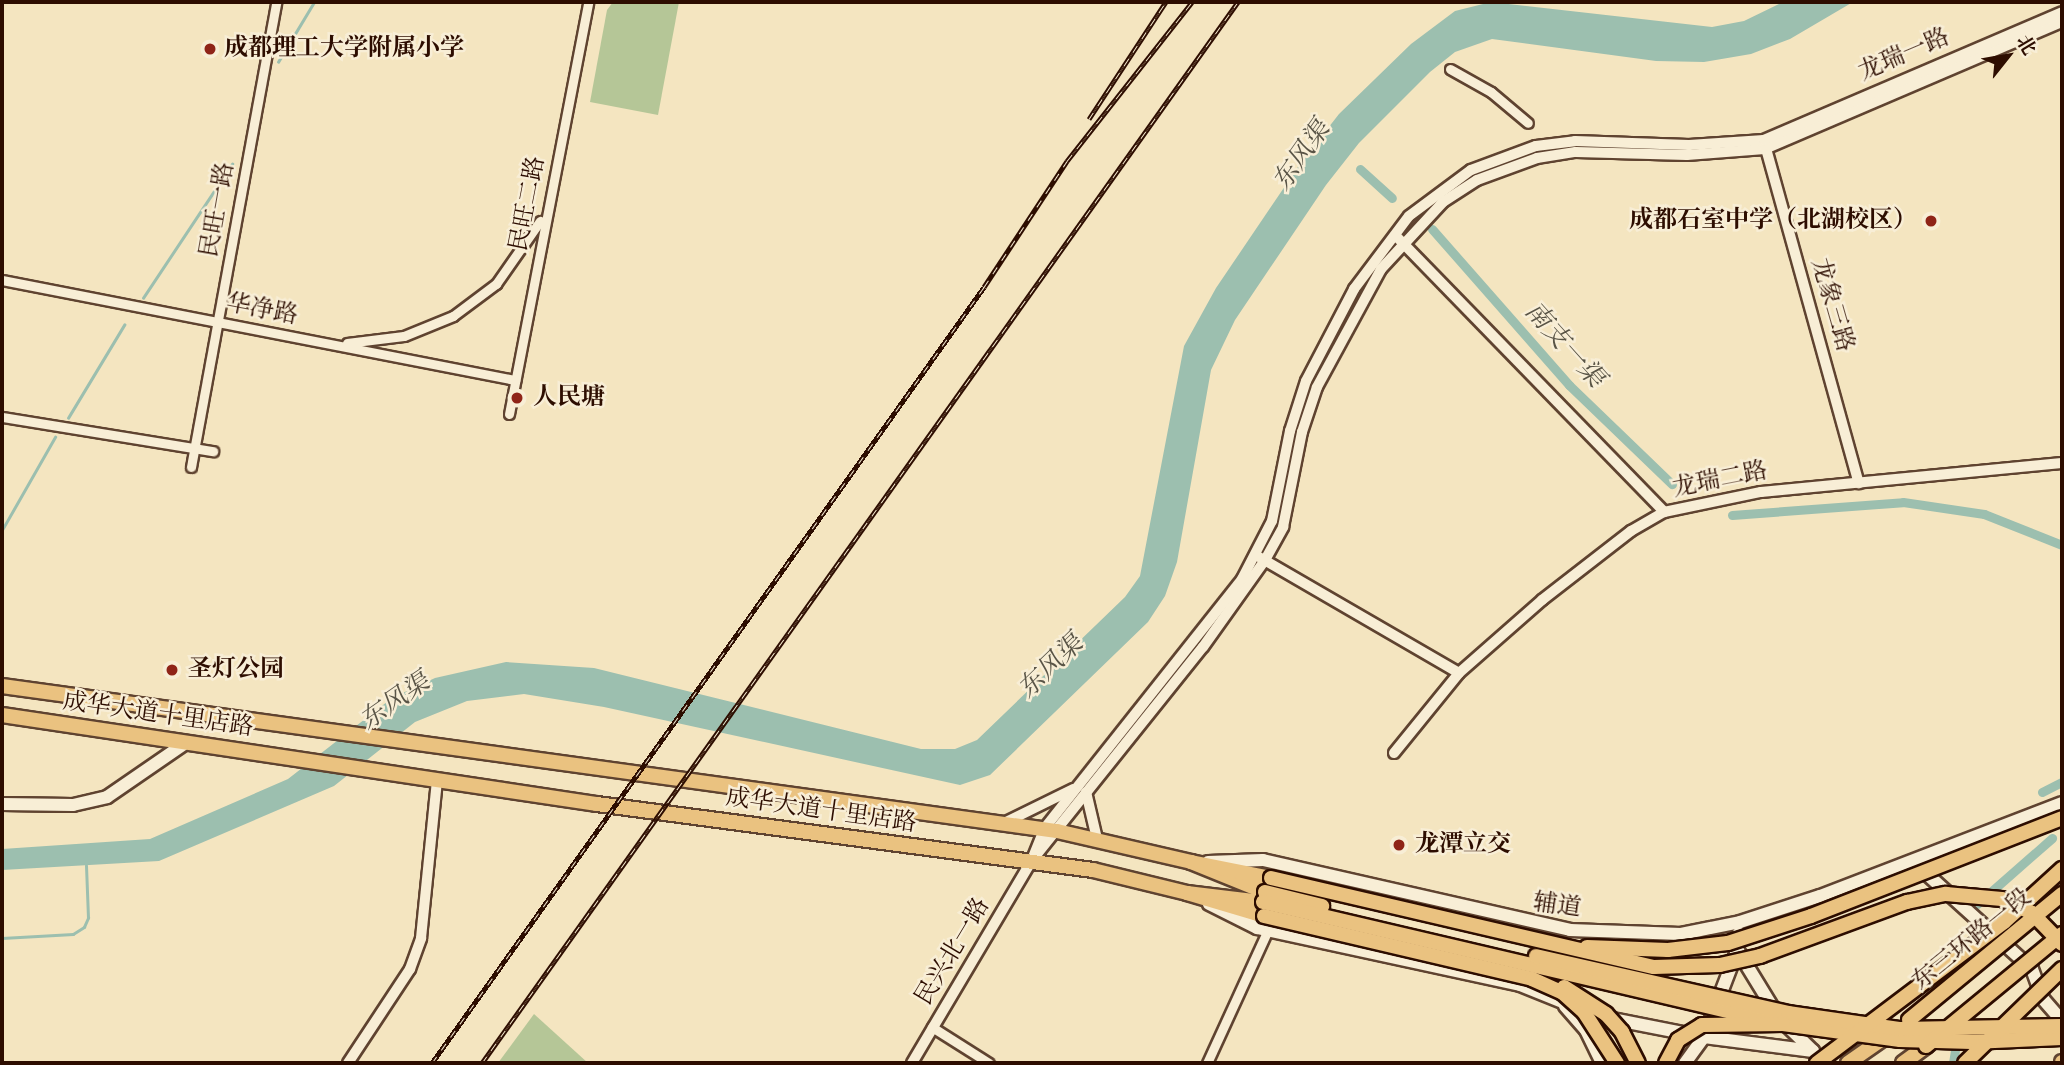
<!DOCTYPE html>
<html>
<head>
<meta charset="utf-8">
<style>
	body { margin:0 }
	#map { position:relative; width:2064px; height:1065px; overflow:hidden; background:#f4e5c0; font-family:"Libre Bodoni","Noto Serif SC",serif }
	div>[style] { position:absolute }
	[style*='--x'] { left:calc(var(--x)*1px); top:calc(var(--y)*1px); width:calc(var(--w)*1px); rotate:calc(var(--a)*1deg) }
	.green>* { inset:0; background:#b5c697 }
	.water>* { inset:0; background:#9cbfaf }
	.stream>* { height:2.5px; margin:-1.25px; padding:0 1.25px; transform-origin:1.25px; border-radius:1.25px; background:#9cbfaf }
	.canal>* { height:9px; margin:-4.5px; padding:0 4.5px; transform-origin:4.5px; border-radius:4.5px; background:#9cbfaf }
	.roads { filter:drop-shadow(2px 0 #5f4330) drop-shadow(-2px 0 #5f4330) drop-shadow(0 2px #5f4330) drop-shadow(0 -2px #5f4330) }
	.minor>* { height:9px; margin:-4.5px; padding:0 4.5px; transform-origin:4.5px; border-radius:4.5px; background:#f8eed6 }
	.tertiary>* { height:10px; margin:-5px; padding:0 5px; transform-origin:5px; border-radius:5px; background:#f8eed6 }
	.secondary>* { height:12px; margin:-6px; padding:0 6px; transform-origin:6px; border-radius:6px; background:#f8eed6 }
	.primary>* { height:14px; margin:-7px; padding:0 7px; transform-origin:7px; border-radius:7px; background:#eac280 }
	.trunk>* { height:14px; margin:-7px; padding:0 7px; transform-origin:7px; border-radius:7px; background:#eac280 }
	.rail>* { height:5px; margin-top:-2.5px; transform-origin:0; background:repeating-linear-gradient(90deg,#f8eed6 0 8px,#2d0d00 0 16px); box-sizing:border-box; border-block:2px solid #2d0d00 }
	.bridges { filter:drop-shadow(2px 0 #2d0d00) drop-shadow(-2px 0 #2d0d00) drop-shadow(0 2px #2d0d00) drop-shadow(0 -2px #2d0d00) }
	.primary-bridge>* { height:14px; margin:-7px; padding:0 7px; transform-origin:7px; border-radius:7px; background:#eac280 }
	.trunk-bridge>* { height:14px; margin:-7px; padding:0 7px; transform-origin:7px; border-radius:7px; background:#eac280 }
	.dots>* { width:19px; height:19px; translate:-50% -50%; box-sizing:border-box; border:4px solid #f8eed6; border-radius:50% }
	span { translate:-50% -50%; white-space:nowrap; text-align:center; line-height:1.15; -webkit-text-stroke:5px #f8eed6; paint-order:stroke }
	.poi-label { font-size:24px; color:#2d0d00; font-weight:700 }
	.left { translate:0 -50%; text-align:left }
	.right { translate:-100% -50%; text-align:right }
	.street-label { font-size:24px; color:#2d0d00 }
	.water-label { font-size:26px; color:#595446; font-style:italic }
	.frame { position:absolute; inset:0; border:4px solid #2d0d00; pointer-events:none }
	.north { position:absolute; left:1973px; top:21px; width:70px; height:70px; -webkit-text-stroke:5px #f8eed6; paint-order:stroke; rotate:59deg; font-size:19px; font-weight:700; line-height:28px; text-align:center; color:#2d0d00 }
	.north::after { content:''; display:block; margin:auto; width:24px; height:32px; background:#2d0d00; clip-path:polygon(50% 0,100% 100%,50% 72%,0 100%) }
</style>
</head>
<body>
<div id="map">
	<div class="green">
		<i style="clip-path:polygon(613px 2px,679px 2px,658px 115px,590px 102px,607px 10px)"></i>
		<i style="clip-path:polygon(534px 1014px,588px 1063px,498px 1063px)"></i>
	</div>
	<div class="water">
		<i style="clip-path:polygon(1491px 2px,1712px 27px,1744px 21px,1783px 2px,1853px 2px,1790px 39px,1751px 54px,1704px 62px,1656px 61px,1492px 39px,1455px 52px,1430px 72px,1359px 143px,1326px 185px,1235px 320px,1211px 370px,1177px 562px,1165px 596px,1148px 622px,990px 775px,960px 785px,604px 707px,524px 694px,467px 701px,415px 722px,334px 786px,159px 861px,2px 870px,2px 849px,150px 839px,288px 779px,392px 698px,435px 678px,506px 662px,594px 668px,921px 749px,955px 749px,977px 740px,1125px 597px,1140px 576px,1184px 346px,1216px 288px,1300px 164px,1339px 114px,1411px 44px,1455px 11px)"></i>
	</div>
	<div class="stream">
		<i style="--x:278;--y:62;--w:70;--a:-59"></i>
		<i style="--x:143;--y:298;--w:161;--a:-56.4"></i>
		<i style="--x:68;--y:418;--w:109;--a:-58.9"></i>
		<i style="--x:2;--y:530;--w:107;--a:-60.3"></i>
		<i style="--x:2;--y:938;--w:71;--a:-3.2"></i>
		<i style="--x:73;--y:934;--w:13;--a:-32"></i>
		<i style="--x:84;--y:927;--w:10;--a:-66"></i>
		<i style="--x:88;--y:918;--w:52;--a:-92.2"></i>
	</div>
	<div class="canal">
		<i style="--x:1360;--y:169;--w:43;--a:42.2"></i>
		<i style="--x:1432;--y:229;--w:208;--a:48.7"></i>
		<i style="--x:1569;--y:385;--w:143;--a:43.9"></i>
		<i style="--x:1732;--y:515;--w:171;--a:-4.3"></i>
		<i style="--x:1903;--y:502;--w:82;--a:8.4"></i>
		<i style="--x:1984;--y:514;--w:84;--a:21.7"></i>
		<i style="--x:2042;--y:792;--w:22;--a:-27"></i>
		<i style="--x:1977;--y:904;--w:100;--a:-41.3"></i>
		<i style="--x:1953;--y:1063;--w:25;--a:-81"></i>
	</div>
	<div class="roads">
		<div class="minor">
			<i style="--x:1450;--y:69;--w:47;--a:29.3"></i>
			<i style="--x:1491;--y:92;--w:48;--a:40"></i>
			<i style="--x:2;--y:280;--w:523;--a:11.03"></i>
			<i style="--x:347;--y:343;--w:57;--a:-7"></i>
			<i style="--x:404;--y:336;--w:53;--a:-22.2"></i>
			<i style="--x:453;--y:316;--w:54;--a:-36.7"></i>
			<i style="--x:496;--y:284;--w:77;--a:-55.1"></i>
			<i style="--x:509;--y:414;--w:420;--a:-79.1"></i>
			<i style="--x:2;--y:417;--w:214;--a:9.2"></i>
			<i style="--x:191;--y:467;--w:473;--a:-79.6"></i>
			<i style="--x:932;--y:1027;--w:67;--a:32.3"></i>
			<i style="--x:1207;--y:1063;--w:146;--a:-65.4"></i>
		</div>
		<div class="tertiary">
			<i style="--x:1765;--y:145;--w:351;--a:74.5"></i>
			<i style="--x:1398;--y:238;--w:382;--a:45.8"></i>
			<i style="--x:1259;--y:557;--w:231;--a:30.1"></i>
			<i style="--x:1394;--y:753;--w:103;--a:-50.9"></i>
			<i style="--x:1459;--y:673;--w:111;--a:-41.3"></i>
			<i style="--x:1542;--y:600;--w:113;--a:-37.8"></i>
			<i style="--x:1631;--y:531;--w:38;--a:-30"></i>
			<i style="--x:1664;--y:512;--w:99;--a:-11.7"></i>
			<i style="--x:1761;--y:492;--w:302;--a:-5.5"></i>
			<i style="--x:1086;--y:792;--w:48;--a:76.8"></i>
			<i style="--x:1002;--y:824;--w:79;--a:-26.2"></i>
			<i style="--x:1037;--y:854;--w:265;--a:-51.3"></i>
			<i style="--x:1203;--y:647;--w:107;--a:-54.5"></i>
			<i style="--x:1265;--y:560;--w:38;--a:-61"></i>
			<i style="--x:1283;--y:527;--w:97;--a:-78.7"></i>
			<i style="--x:1302;--y:432;--w:47;--a:-71.6"></i>
			<i style="--x:1317;--y:387;--w:134;--a:-61.5"></i>
			<i style="--x:1381;--y:269;--w:91;--a:-47.2"></i>
			<i style="--x:1443;--y:202;--w:40;--a:-32.9"></i>
			<i style="--x:1477;--y:180;--w:64;--a:-20.1"></i>
			<i style="--x:1537;--y:158;--w:39;--a:-9"></i>
			<i style="--x:1576;--y:152;--w:111;--a:1.5"></i>
			<i style="--x:1687;--y:155;--w:78;--a:-4.4"></i>
			<i style="--x:1765;--y:149;--w:323;--a:-23.2"></i>
			<i style="--x:348;--y:1063;--w:113;--a:-56.6"></i>
			<i style="--x:410;--y:969;--w:33;--a:-70"></i>
			<i style="--x:421;--y:938;--w:159;--a:-84.2"></i>
			<i style="--x:912;--y:1063;--w:234;--a:-59.4"></i>
			<i style="--x:1031;--y:862;--w:35;--a:-68"></i>
			<i style="--x:1044;--y:829;--w:319;--a:-51.6"></i>
			<i style="--x:1242;--y:579;--w:65;--a:-62.7"></i>
			<i style="--x:1272;--y:521;--w:92;--a:-78.7"></i>
			<i style="--x:1290;--y:431;--w:52;--a:-72.3"></i>
			<i style="--x:1306;--y:381;--w:104;--a:-62.4"></i>
			<i style="--x:1354;--y:289;--w:91;--a:-53"></i>
			<i style="--x:1409;--y:216;--w:77;--a:-36.6"></i>
			<i style="--x:1471;--y:170;--w:69;--a:-20.3"></i>
			<i style="--x:1536;--y:146;--w:39;--a:-7"></i>
			<i style="--x:1575;--y:141;--w:114;--a:2"></i>
			<i style="--x:1689;--y:145;--w:75;--a:-3.8"></i>
			<i style="--x:1764;--y:140;--w:324;--a:-23.2"></i>
		</div>
		<div class="secondary">
			<i style="--x:2;--y:804;--w:71;--a:0.8"></i>
			<i style="--x:73;--y:805;--w:35;--a:-13"></i>
			<i style="--x:107;--y:797;--w:97;--a:-34.5"></i>
			<i style="--x:1208;--y:862;--w:55;--a:-2.1"></i>
			<i style="--x:1263;--y:860;--w:315;--a:12.8"></i>
			<i style="--x:1570;--y:930;--w:111;--a:2.1"></i>
			<i style="--x:1681;--y:934;--w:60;--a:-11.5"></i>
			<i style="--x:1740;--y:922;--w:84;--a:-18"></i>
			<i style="--x:1820;--y:896;--w:259;--a:-21"></i>
			<i style="--x:1919;--y:867;--w:152;--a:42.1"></i>
			<i style="--x:2032;--y:969;--w:32;--a:70"></i>
			<i style="--x:2043;--y:999;--w:29;--a:49"></i>
			<i style="--x:1209;--y:904;--w:54;--a:26.6"></i>
			<i style="--x:1257;--y:928;--w:269;--a:12.2"></i>
			<i style="--x:1520;--y:985;--w:65;--a:21.8"></i>
			<i style="--x:1738;--y:951;--w:79;--a:58.5"></i>
			<i style="--x:1779;--y:1018;--w:47;--a:44.1"></i>
			<i style="--x:1565;--y:1006;--w:32;--a:49"></i>
			<i style="--x:1586;--y:1030;--w:37;--a:64"></i>
			<i style="--x:1607;--y:1018;--w:99;--a:11.1"></i>
			<i style="--x:1704;--y:1037;--w:110;--a:7.3"></i>
			<i style="--x:1685;--y:1063;--w:32;--a:-54"></i>
			<i style="--x:1704;--y:1037;--w:92;--a:-69"></i>
			<i style="--x:1737;--y:951;--w:18;--a:-84"></i>
		</div>
		<div class="primary">
			<i style="--x:2;--y:686;--w:1065;--a:7.83"></i>
			<i style="--x:1057;--y:831;--w:138;--a:13"></i>
			<i style="--x:1191;--y:862;--w:80;--a:22.1"></i>
			<i style="--x:2;--y:715;--w:602;--a:8.51"></i>
			<i style="--x:597;--y:804;--w:500;--a:7.58"></i>
			<i style="--x:1093;--y:870;--w:97;--a:13.7"></i>
			<i style="--x:1187;--y:893;--w:77;--a:6.8"></i>
		</div>
		<div class="trunk">
			<i style="--x:1191;--y:862;--w:82;--a:11.3"></i>
			<i style="--x:1187;--y:893;--w:80;--a:16.6"></i>
			<i style="--x:1848;--y:1063;--w:52;--a:-34.9"></i>
			<i style="--x:1903;--y:1063;--w:29;--a:-36"></i>
			<i style="--x:2062;--y:1063;--w:1;--a:-90"></i>
		</div>
	</div>
	<div class="rail">
		<i style="--x:1089;--y:119;--w:140;--a:-56.7"></i>
		<i style="--x:432;--y:1063;--w:952;--a:-54.57"></i>
		<i style="--x:984;--y:287;--w:151;--a:-56.6"></i>
		<i style="--x:1067;--y:161;--w:202;--a:-51.8"></i>
		<i style="--x:482;--y:1063;--w:1303;--a:-54.53"></i>
	</div>
	<div class="bridges">
		<div class="primary-bridge">
			<i style="--x:1265;--y:892;--w:59;--a:13.8"></i>
			<i style="--x:1263;--y:902;--w:534;--a:13.2"></i>
			<i style="--x:1783;--y:1024;--w:118;--a:7.8"></i>
			<i style="--x:1900;--y:1040;--w:72;--a:1.6"></i>
			<i style="--x:1972;--y:1042;--w:90;--a:-2.5"></i>
			<i style="--x:1536;--y:956;--w:258;--a:12.7"></i>
			<i style="--x:1788;--y:1013;--w:114;--a:8.1"></i>
			<i style="--x:1901;--y:1029;--w:161;--a:-1.1"></i>
		</div>
		<div class="trunk-bridge">
			<i style="--x:1271;--y:878;--w:393;--a:13.1"></i>
			<i style="--x:1654;--y:967;--w:66;--a:-1.7"></i>
			<i style="--x:1720;--y:965;--w:41;--a:-12.7"></i>
			<i style="--x:1760;--y:956;--w:157;--a:-20.2"></i>
			<i style="--x:1907;--y:902;--w:40;--a:-12"></i>
			<i style="--x:1946;--y:894;--w:56;--a:5.1"></i>
			<i style="--x:2002;--y:899;--w:33;--a:25"></i>
			<i style="--x:2032;--y:913;--w:43;--a:45.9"></i>
			<i style="--x:1264;--y:916;--w:275;--a:13.2"></i>
			<i style="--x:1532;--y:979;--w:34;--a:24"></i>
			<i style="--x:1563;--y:993;--w:28;--a:42"></i>
			<i style="--x:1584;--y:1012;--w:61;--a:57.1"></i>
			<i style="--x:1587;--y:947;--w:81;--a:2.1"></i>
			<i style="--x:1668;--y:950;--w:60;--a:-6.7"></i>
			<i style="--x:1728;--y:943;--w:87;--a:-18"></i>
			<i style="--x:1811;--y:916;--w:269;--a:-21.3"></i>
			<i style="--x:1564;--y:987;--w:50;--a:32.7"></i>
			<i style="--x:1606;--y:1014;--w:24;--a:48"></i>
			<i style="--x:1622;--y:1032;--w:35;--a:63"></i>
			<i style="--x:1909;--y:1020;--w:198;--a:-39.5"></i>
			<i style="--x:1926;--y:1046;--w:176;--a:-39.5"></i>
			<i style="--x:1666;--y:1063;--w:26;--a:-62"></i>
			<i style="--x:1678;--y:1040;--w:28;--a:-32"></i>
			<i style="--x:1702;--y:1025;--w:81;--a:-0.7"></i>
			<i style="--x:1817;--y:1063;--w:234;--a:-37"></i>
			<i style="--x:2004;--y:922;--w:79;--a:-42.4"></i>
			<i style="--x:1965;--y:1063;--w:135;--a:-44.1"></i>
		</div>
	</div>
	<div class="dots">
		<i style="left:210px;top:49px;background:#8f2418"></i>
		<i style="left:1931px;top:221px;background:#8f2418"></i>
		<i style="left:517px;top:398px;background:#8f2418"></i>
		<i style="left:172px;top:670px;background:#8f2418"></i>
		<i style="left:1399px;top:845px;background:#8f2418"></i>
	</div>
	<div class="poi-label">
		<span class="left" style="left:224px;top:49px">成都理工大学附属小学</span>
		<span class="right" style="left:1917px;top:221px">成都石室中学（北湖校区）</span>
		<span class="left" style="left:533px;top:398px">人民塘</span>
		<span class="left" style="left:188px;top:670px">圣灯公园</span>
		<span class="left" style="left:1415px;top:845px">龙潭立交</span>
	</div>
	<div class="street-label">
		<span style="left:1904px;top:55px;rotate:-23deg">龙瑞一路</span>
		<span style="left:528px;top:204px;rotate:-79deg">民旺二路</span>
		<span style="left:218px;top:210px;rotate:-80deg">民旺一路</span>
		<span style="left:1832px;top:305px;rotate:74deg">龙象三路</span>
		<span style="left:262px;top:310px;rotate:11deg">华净路</span>
		<span style="left:1720px;top:480px;rotate:-11deg">龙瑞二路</span>
		<span style="left:158px;top:715px;rotate:8deg">成华大道十里店路</span>
		<span style="left:821px;top:811px;rotate:8deg">成华大道十里店路</span>
		<span style="left:1557px;top:906px;rotate:8deg">辅道</span>
		<span style="left:1972px;top:940px;rotate:-39deg">东三环路一段</span>
		<span style="left:953px;top:952px;rotate:-59deg">民兴北一路</span>
	</div>
	<div class="water-label">
		<span style="left:1302px;top:156px;rotate:-55deg">东风渠</span>
		<span style="left:1564px;top:345px;rotate:48deg">南支一渠</span>
		<span style="left:1051px;top:667px;rotate:-44deg">东风渠</span>
		<span style="left:395px;top:702px;rotate:-35deg">东风渠</span>
	</div>
	<div class="frame"></div>
	<div class="north">北</div>
</div>
</body>
</html>
